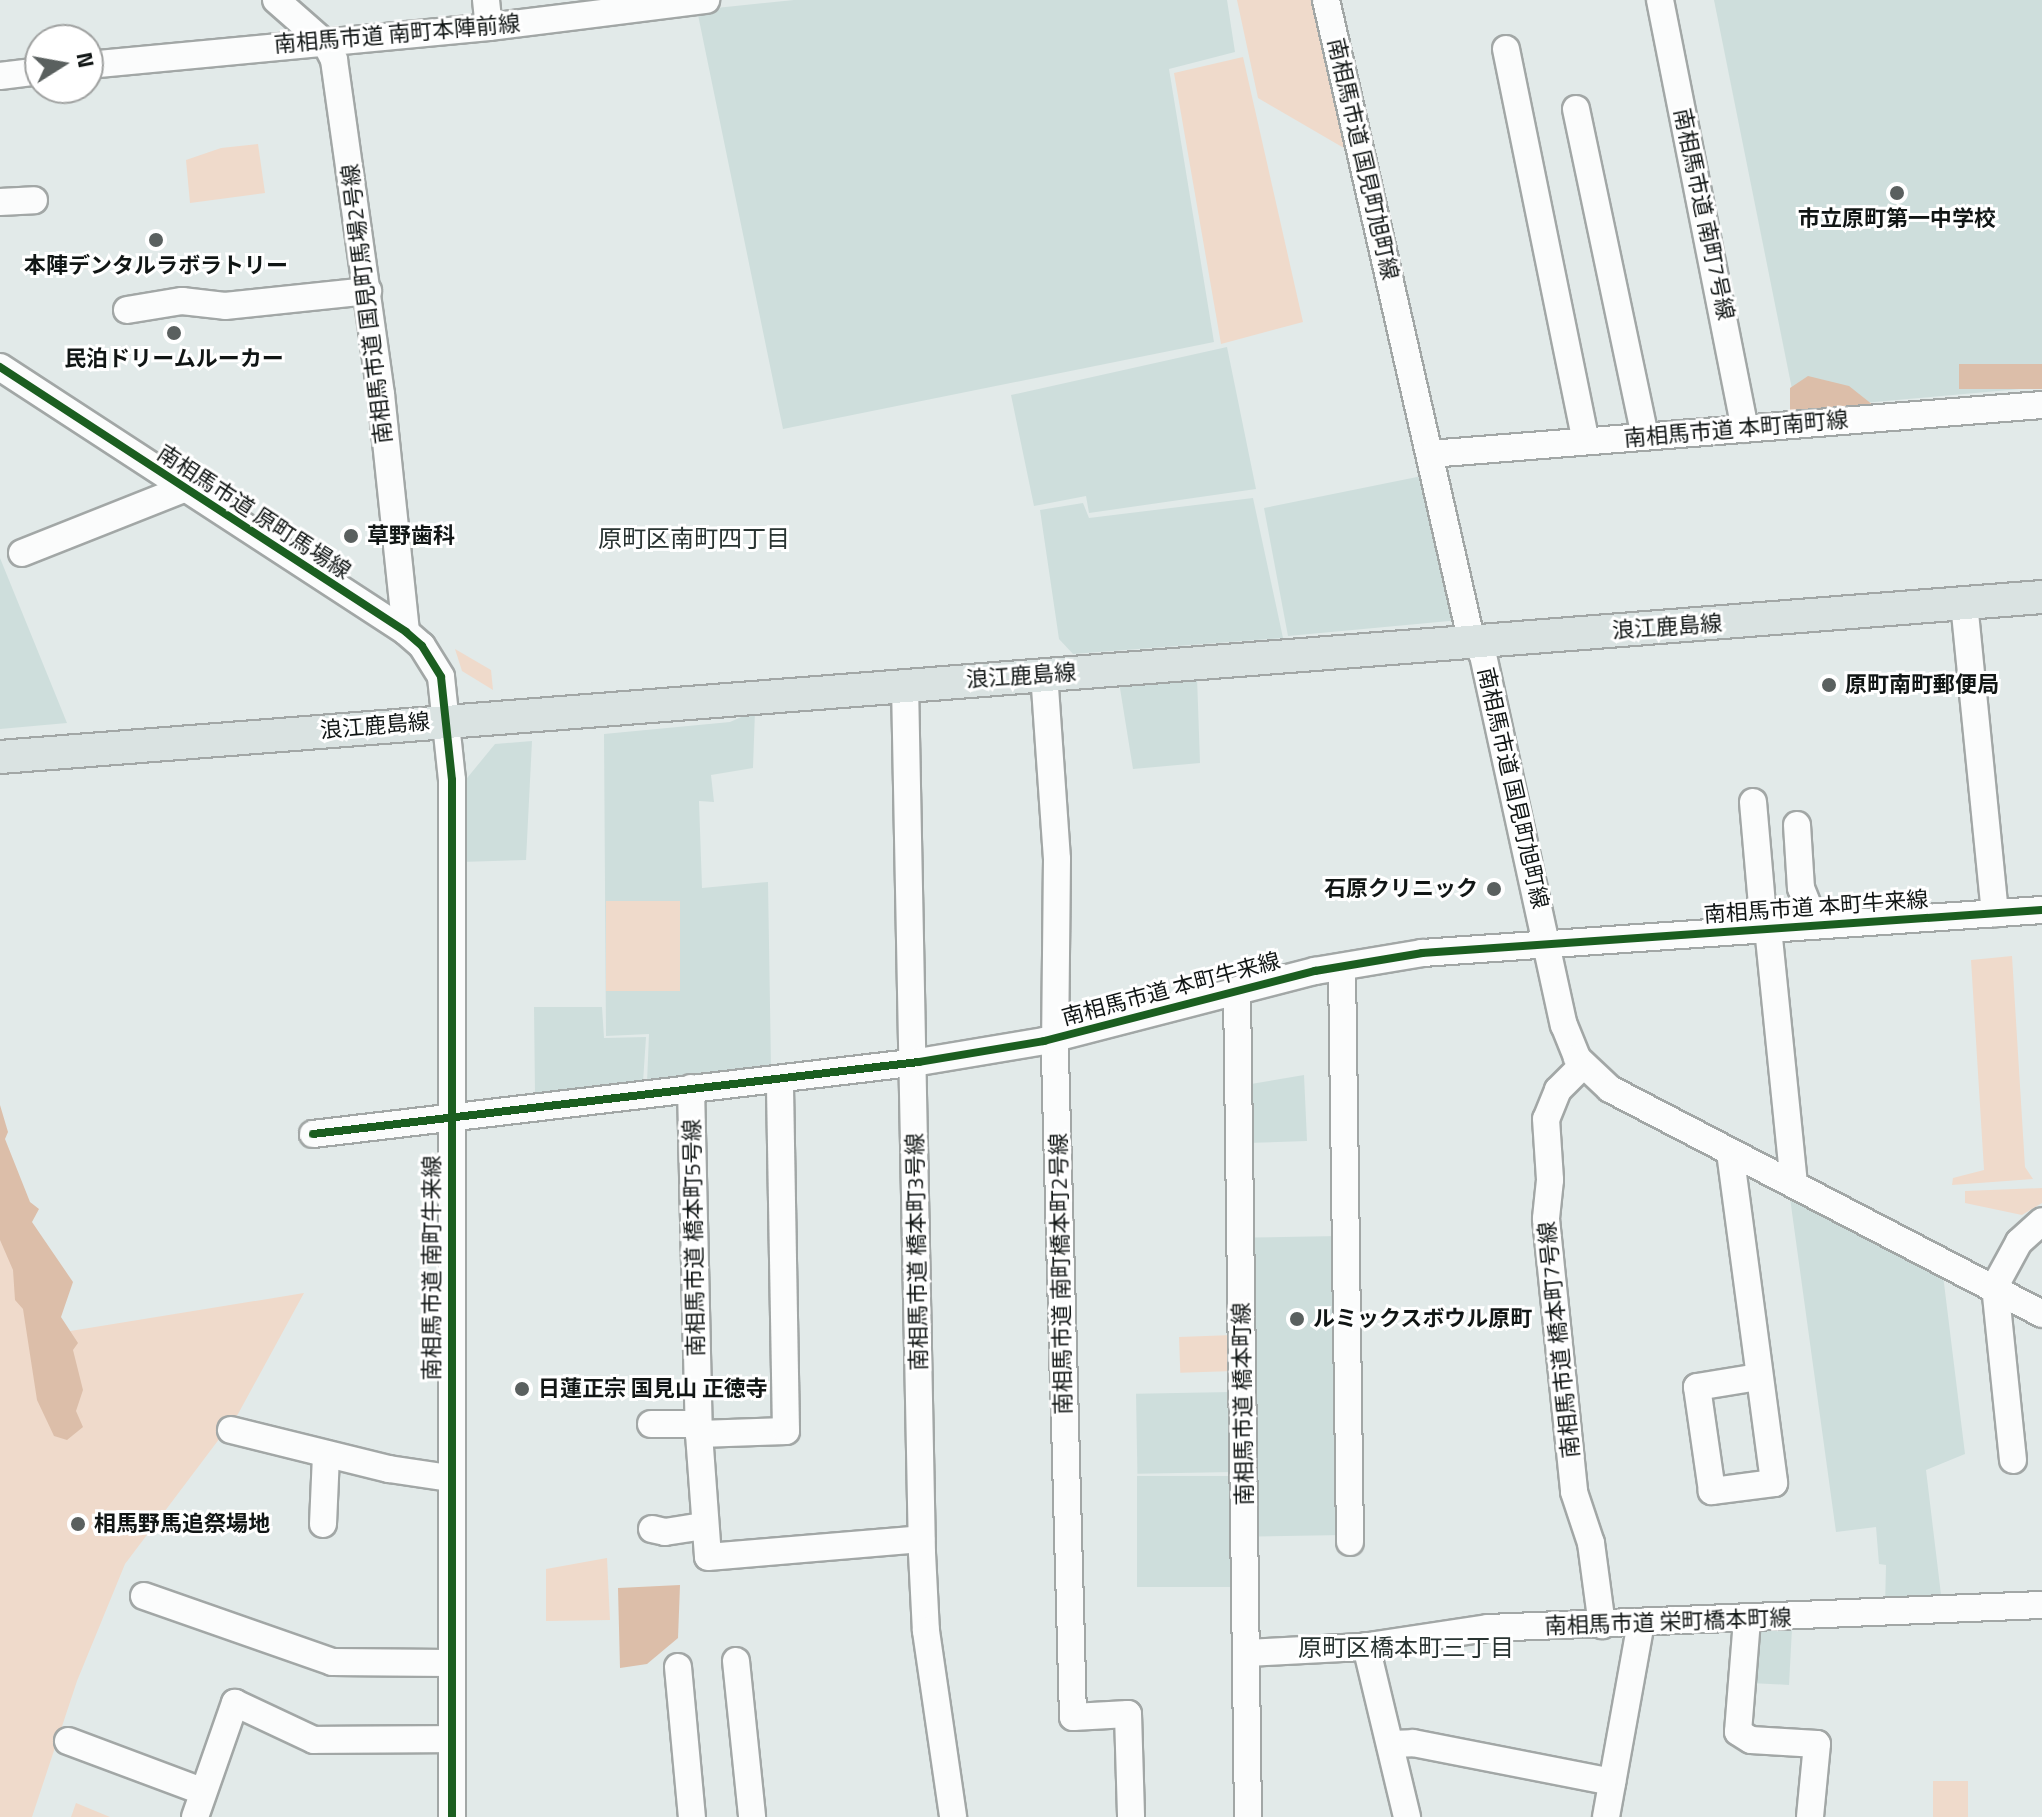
<!DOCTYPE html>
<html>
<head>
<meta charset="utf-8">
<style>
	body { margin:0 }
	#map { position:relative; width:2042px; height:1817px; overflow:hidden; background:#e2eae9; font-family:"Titillium Web","Noto Sans JP",sans-serif }
	div>[style] { position:absolute }
	[style*='--x'] { left:calc(var(--x)*1px); top:calc(var(--y)*1px); width:calc(var(--w)*1px); rotate:calc(var(--a)*1deg) }
	.built>* { inset:0; background:#cededc; transform-origin:0 0 }
	.green>* { inset:0; background:#efdacb; transform-origin:0 0 }
	.forest>* { inset:0; background:#dcbea9; transform-origin:0 0 }
	.roads { filter:drop-shadow(2px 0 #a2a7a6) drop-shadow(-2px 0 #a2a7a6) drop-shadow(0 2px #a2a7a6) drop-shadow(0 -2px #a2a7a6) }
	.minor>* { height:26px; margin:-13px; padding:0 13px; transform-origin:13px; border-radius:13px; background:#fbfcfc }
	.major>* { height:32px; margin:-16px; padding:0 16px; transform-origin:16px; border-radius:16px; background:#dae3e2 }
	.cycleway>* { height:8px; margin:-4px; padding:0 4px; transform-origin:4px; border-radius:4px; background:#1b5e20 }
	.dots>* { width:22px; height:22px; translate:-50% -50%; box-sizing:border-box; border:4px solid #fff; border-radius:50% }
	span { translate:-50% -50%; white-space:nowrap; text-align:center; line-height:1.15; -webkit-text-stroke:6px #fff; paint-order:stroke }
	.street-label { font-size:22px; color:#111615 }
	.poi-label { font-size:22px; color:#111615; font-weight:700 }
	.left { translate:0 -50%; text-align:left }
	.right { translate:-100% -50%; text-align:right }
	.neighbourhood-label { font-size:24px; color:#293432 }
	.north { position:absolute; left:24px; top:24px; width:80px; height:80px; box-sizing:border-box; background:#fff; border:2px solid #a0a2a1; border-radius:50%; rotate:79deg; font-size:22px; font-weight:700; line-height:32px; text-align:center; color:#111615 }
	.north::after { content:''; display:block; margin:auto; width:28px; height:36px; background:#5a605f; clip-path:polygon(50% 0,100% 100%,50% 72%,0 100%) }
</style>
</head>
<body>
<div id="map">
	<div class="built">
		<i style="clip-path:polygon(794px 0,1227px 0,1235px 52px,1169px 69px,1214px 342px,783px 429px,697px 10px)"></i>
		<i style="clip-path:polygon(1714px 0,2042px 0,2042px 387px,1796px 409px)"></i>
		<i style="clip-path:polygon(1227px 347px,1256px 489px,1089px 513px,1086px 496px,1034px 506px,1011px 395px)"></i>
		<i style="clip-path:polygon(1422px 476px,1460px 620px,1288px 636px,1264px 508px)"></i>
		<i style="clip-path:polygon(1253px 498px,1283px 638px,1073px 654px,1059px 639px,1040px 510px,1083px 503px,1089px 518px)"></i>
		<i style="clip-path:polygon(0 558px,67px 723px,0 729px)"></i>
		<i style="clip-path:polygon(1197px 677px,1200px 763px,1133px 769px,1119px 682px)"></i>
		<i style="clip-path:polygon(755px 711px,753px 768px,711px 775px,714px 802px,699px 801px,702px 888px,768px 882px,771px 1067px,647px 1083px,649px 1034px,606px 1036px,604px 734px,730px 722px)"></i>
		<i style="clip-path:polygon(532px 741px,526px 860px,460px 862px,463px 783px,495px 744px)"></i>
		<i style="clip-path:polygon(534px 1007px,602px 1007px,604px 1038px,646px 1037px,643px 1082px,535px 1093px)"></i>
		<i style="clip-path:polygon(1304px 1075px,1307px 1141px,1246px 1143px,1245px 1085px)"></i>
		<i style="clip-path:polygon(1790px 1198px,1943px 1275px,1965px 1454px,1926px 1470px,1942px 1603px,1885px 1607px,1886px 1565px,1879px 1564px,1876px 1527px,1836px 1532px)"></i>
		<i style="left:1339px;top:1236px;width:299px;height:87px;rotate:89deg"></i>
		<i style="left:1232px;top:1392px;width:80px;height:96px;rotate:89deg"></i>
		<i style="left:1236px;top:1476px;width:111px;height:99px;rotate:90deg"></i>
		<i style="left:1792px;top:1628px;width:57px;height:39px;rotate:93deg"></i>
	</div>
	<div class="green">
		<i style="clip-path:polygon(1237px 0,1313px 0,1349px 151px,1258px 98px)"></i>
		<i style="clip-path:polygon(1243px 57px,1303px 322px,1221px 344px,1174px 73px)"></i>
		<i style="clip-path:polygon(258px 144px,265px 193px,190px 203px,186px 160px,221px 148px)"></i>
		<i style="clip-path:polygon(455px 649px,491px 670px,493px 690px,462px 671px)"></i>
		<i style="left:606px;top:901px;width:74px;height:90px"></i>
		<i style="clip-path:polygon(2012px 956px,2025px 1167px,2033px 1179px,1952px 1185px,1953px 1178px,1984px 1170px,1971px 960px)"></i>
		<i style="clip-path:polygon(0 1180px,52px 1334px,304px 1293px,238px 1414px,125px 1564px,77px 1681px,32px 1817px,0 1817px)"></i>
		<i style="clip-path:polygon(2042px 1188px,2042px 1203px,2022px 1215px,1965px 1203px,1965px 1191px)"></i>
		<i style="left:1233px;top:1335px;width:36px;height:54px;rotate:88deg"></i>
		<i style="clip-path:polygon(607px 1558px,610px 1620px,546px 1621px,546px 1569px)"></i>
		<i style="left:1933px;top:1781px;width:35px;height:36px"></i>
		<i style="clip-path:polygon(76px 1803px,110px 1817px,71px 1817px)"></i>
	</div>
	<div class="forest">
		<i style="left:2042px;top:364px;width:25px;height:83px;rotate:90deg"></i>
		<i style="clip-path:polygon(1808px 376px,1849px 386px,1873px 405px,1790px 415px,1790px 388px)"></i>
		<i style="clip-path:polygon(0 1105px,8px 1132px,5px 1139px,30px 1202px,39px 1209px,32px 1222px,73px 1282px,61px 1317px,78px 1343px,73px 1350px,83px 1390px,76px 1411px,83px 1427px,67px 1440px,54px 1436px,37px 1400px,23px 1309px,15px 1300px,13px 1270px,0 1240px)"></i>
		<i style="clip-path:polygon(680px 1585px,678px 1638px,647px 1664px,620px 1668px,618px 1588px)"></i>
	</div>
	<div class="roads">
		<div class="minor">
			<i style="--x:276;--y:0;--w:67;--a:41.3"></i>
			<i style="--x:326;--y:44;--w:18;--a:63"></i>
			<i style="--x:334;--y:60;--w:337;--a:82"></i>
			<i style="--x:381;--y:394;--w:239;--a:84"></i>
			<i style="--x:486;--y:0;--w:27;--a:84"></i>
			<i style="--x:1326;--y:0;--w:646;--a:77.21"></i>
			<i style="--x:1469;--y:630;--w:29;--a:61"></i>
			<i style="--x:1483;--y:655;--w:379;--a:77.7"></i>
			<i style="--x:1564;--y:1025;--w:35;--a:68"></i>
			<i style="--x:1577;--y:1058;--w:45;--a:43.2"></i>
			<i style="--x:1610;--y:1089;--w:487;--a:27.5"></i>
			<i style="--x:1660;--y:0;--w:437;--a:78.8"></i>
			<i style="--x:1506;--y:49;--w:400;--a:78.5"></i>
			<i style="--x:88;--y:65;--w:403;--a:-5.4"></i>
			<i style="--x:489;--y:27;--w:219;--a:-7.1"></i>
			<i style="--x:0;--y:76;--w:40;--a:-7.1"></i>
			<i style="--x:1576;--y:109;--w:335;--a:78.1"></i>
			<i style="--x:0;--y:202;--w:34;--a:-3"></i>
			<i style="--x:127;--y:310;--w:56;--a:-9.3"></i>
			<i style="--x:182;--y:301;--w:43;--a:6.6"></i>
			<i style="--x:225;--y:306;--w:144;--a:-6"></i>
			<i style="--x:0;--y:367;--w:485;--a:33.1"></i>
			<i style="--x:406;--y:632;--w:21;--a:41"></i>
			<i style="--x:422;--y:646;--w:36;--a:58"></i>
			<i style="--x:441;--y:677;--w:104;--a:83.9"></i>
			<i style="--x:452;--y:780;--w:1037;--a:90"></i>
			<i style="--x:1430;--y:454;--w:614;--a:-4.58"></i>
			<i style="--x:22;--y:553;--w:176;--a:-21.6"></i>
			<i style="--x:1964;--y:603;--w:312;--a:84.3"></i>
			<i style="--x:1044;--y:673;--w:186;--a:86"></i>
			<i style="--x:1057;--y:859;--w:197;--a:90.6"></i>
			<i style="--x:1055;--y:1056;--w:661;--a:88.44"></i>
			<i style="--x:1073;--y:1717;--w:55;--a:-3.1"></i>
			<i style="--x:1128;--y:1714;--w:103;--a:88.3"></i>
			<i style="--x:905;--y:684;--w:869;--a:88.88"></i>
			<i style="--x:922;--y:1553;--w:78;--a:87.1"></i>
			<i style="--x:926;--y:1631;--w:188;--a:81.7"></i>
			<i style="--x:1753;--y:802;--w:126;--a:85"></i>
			<i style="--x:1797;--y:825;--w:63;--a:86.4"></i>
			<i style="--x:1801;--y:888;--w:40;--a:68"></i>
			<i style="--x:1768;--y:928;--w:256;--a:84.2"></i>
			<i style="--x:1342;--y:967;--w:575;--a:89.2"></i>
			<i style="--x:1237;--y:990;--w:827;--a:89.24"></i>
			<i style="--x:1582;--y:1066;--w:34;--a:135"></i>
			<i style="--x:1558;--y:1090;--w:31;--a:112"></i>
			<i style="--x:1546;--y:1119;--w:61;--a:86.2"></i>
			<i style="--x:1550;--y:1180;--w:39;--a:96"></i>
			<i style="--x:1546;--y:1219;--w:274;--a:84.1"></i>
			<i style="--x:1574;--y:1492;--w:54;--a:71.6"></i>
			<i style="--x:1591;--y:1543;--w:83;--a:82.4"></i>
			<i style="--x:691;--y:1088;--w:346;--a:88.7"></i>
			<i style="--x:699;--y:1434;--w:123;--a:85.8"></i>
			<i style="--x:708;--y:1557;--w:214;--a:-4.8"></i>
			<i style="--x:313;--y:1134;--w:610;--a:-6.78"></i>
			<i style="--x:919;--y:1062;--w:127;--a:-9.5"></i>
			<i style="--x:1044;--y:1041;--w:280;--a:-14.5"></i>
			<i style="--x:1315;--y:971;--w:109;--a:-9.5"></i>
			<i style="--x:1422;--y:953;--w:621;--a:-3.97"></i>
			<i style="--x:1730;--y:1152;--w:334;--a:82.4"></i>
			<i style="--x:1774;--y:1483;--w:63;--a:172.6"></i>
			<i style="--x:1712;--y:1491;--w:105;--a:-98.2"></i>
			<i style="--x:1697;--y:1387;--w:62;--a:-9.3"></i>
			<i style="--x:651;--y:1424;--w:47;--a:0"></i>
			<i style="--x:231;--y:1430;--w:163;--a:13.9"></i>
			<i style="--x:389;--y:1469;--w:61;--a:8.5"></i>
			<i style="--x:699;--y:1434;--w:87;--a:-2"></i>
			<i style="--x:786;--y:1431;--w:352;--a:-91"></i>
			<i style="--x:2013;--y:1460;--w:175;--a:-95.9"></i>
			<i style="--x:1995;--y:1286;--w:50;--a:-61.4"></i>
			<i style="--x:2019;--y:1242;--w:31;--a:-42"></i>
			<i style="--x:323;--y:1524;--w:69;--a:-87.5"></i>
			<i style="--x:652;--y:1529;--w:13;--a:13"></i>
			<i style="--x:665;--y:1532;--w:38;--a:-9"></i>
			<i style="--x:144;--y:1596;--w:199;--a:19.3"></i>
			<i style="--x:332;--y:1662;--w:116;--a:0.5"></i>
			<i style="--x:1747;--y:1620;--w:112;--a:94.6"></i>
			<i style="--x:1738;--y:1732;--w:15;--a:32"></i>
			<i style="--x:1751;--y:1740;--w:66;--a:3.5"></i>
			<i style="--x:1817;--y:1744;--w:73;--a:95.5"></i>
			<i style="--x:1366;--y:1646;--w:176;--a:76.5"></i>
			<i style="--x:1247;--y:1653;--w:115;--a:-3"></i>
			<i style="--x:1362;--y:1647;--w:127;--a:-8.6"></i>
			<i style="--x:1488;--y:1628;--w:554;--a:-2.38"></i>
			<i style="--x:736;--y:1661;--w:157;--a:84.1"></i>
			<i style="--x:678;--y:1667;--w:151;--a:84.7"></i>
			<i style="--x:68;--y:1741;--w:143;--a:20.5"></i>
			<i style="--x:1390;--y:1744;--w:23;--a:-2"></i>
			<i style="--x:1413;--y:1743;--w:203;--a:11.1"></i>
			<i style="--x:195;--y:1817;--w:121;--a:-70.7"></i>
			<i style="--x:235;--y:1703;--w:87;--a:25.1"></i>
			<i style="--x:314;--y:1740;--w:137;--a:-0.4"></i>
			<i style="--x:1606;--y:1817;--w:197;--a:-79.8"></i>
		</div>
		<div class="major">
			<i style="--x:0;--y:757;--w:2048;--a:-4.48"></i>
		</div>
	</div>
	<div class="cycleway">
		<i style="--x:0;--y:367;--w:485;--a:33.1"></i>
		<i style="--x:406;--y:632;--w:21;--a:41"></i>
		<i style="--x:422;--y:646;--w:36;--a:58"></i>
		<i style="--x:441;--y:677;--w:104;--a:83.9"></i>
		<i style="--x:452;--y:780;--w:1037;--a:90"></i>
		<i style="--x:313;--y:1134;--w:610;--a:-6.78"></i>
		<i style="--x:919;--y:1062;--w:127;--a:-9.5"></i>
		<i style="--x:1044;--y:1041;--w:280;--a:-14.5"></i>
		<i style="--x:1315;--y:971;--w:109;--a:-9.5"></i>
		<i style="--x:1422;--y:953;--w:621;--a:-3.97"></i>
	</div>
	<div class="dots">
		<i style="left:1897px;top:193px;background:#5a605f"></i>
		<i style="left:156px;top:240px;background:#5a605f"></i>
		<i style="left:174px;top:333px;background:#5a605f"></i>
		<i style="left:351px;top:536px;background:#5a605f"></i>
		<i style="left:1829px;top:685px;background:#5a605f"></i>
		<i style="left:1494px;top:889px;background:#5a605f"></i>
		<i style="left:1297px;top:1319px;background:#5a605f"></i>
		<i style="left:522px;top:1389px;background:#5a605f"></i>
		<i style="left:78px;top:1524px;background:#5a605f"></i>
	</div>
	<div class="street-label">
		<span style="left:397px;top:34px;rotate:-5deg">南相馬市道 南町本陣前線</span>
		<span style="left:1363px;top:159px;rotate:77deg">南相馬市道 国見町旭町線</span>
		<span style="left:1704px;top:214px;rotate:78deg">南相馬市道 南町7号線</span>
		<span style="left:367px;top:304px;rotate:-97deg">南相馬市道 国見町馬場2号線</span>
		<span style="left:1736px;top:429px;rotate:-5deg">南相馬市道 本町南町線</span>
		<span style="left:254px;top:512px;rotate:33deg">南相馬市道 原町馬場線</span>
		<span style="left:1667px;top:627px;rotate:-4deg">浪江鹿島線</span>
		<span style="left:1021px;top:676px;rotate:-4deg">浪江鹿島線</span>
		<span style="left:375px;top:726px;rotate:-5deg">浪江鹿島線</span>
		<span style="left:1513px;top:788px;rotate:77deg">南相馬市道 国見町旭町線</span>
		<span style="left:1816px;top:907px;rotate:-4deg">南相馬市道 本町牛来線</span>
		<span style="left:1171px;top:989px;rotate:-15deg">南相馬市道 本町牛来線</span>
		<span style="left:694px;top:1238px;rotate:-91deg">南相馬市道 橋本町5号線</span>
		<span style="left:917px;top:1252px;rotate:-91deg">南相馬市道 橋本町3号線</span>
		<span style="left:432px;top:1268px;rotate:-90deg">南相馬市道 南町牛来線</span>
		<span style="left:1061px;top:1274px;rotate:-91deg">南相馬市道 南町橋本町2号線</span>
		<span style="left:1559px;top:1340px;rotate:-96deg">南相馬市道 橋本町7号線</span>
		<span style="left:1243px;top:1404px;rotate:-91deg">南相馬市道 橋本町線</span>
		<span style="left:1668px;top:1622px;rotate:-2deg">南相馬市道 栄町橋本町線</span>
	</div>
	<div class="poi-label">
		<span style="left:1897px;top:219px">市立原町第一中学校</span>
		<span style="left:156px;top:266px">本陣デンタルラボラトリー</span>
		<span style="left:174px;top:359px">民泊ドリームルーカー</span>
		<span class="left" style="left:367px;top:536px">草野歯科</span>
		<span class="left" style="left:1845px;top:685px">原町南町郵便局</span>
		<span class="right" style="left:1478px;top:889px">石原クリニック</span>
		<span class="left" style="left:1313px;top:1319px">ルミックスボウル原町</span>
		<span class="left" style="left:538px;top:1389px">日蓮正宗 国見山 正徳寺</span>
		<span class="left" style="left:94px;top:1524px">相馬野馬追祭場地</span>
	</div>
	<div class="neighbourhood-label">
		<span style="left:694px;top:539px">原町区南町四丁目</span>
		<span style="left:1406px;top:1648px">原町区橋本町三丁目</span>
	</div>
	<div class="north">N</div>
</div>
</body>
</html>
